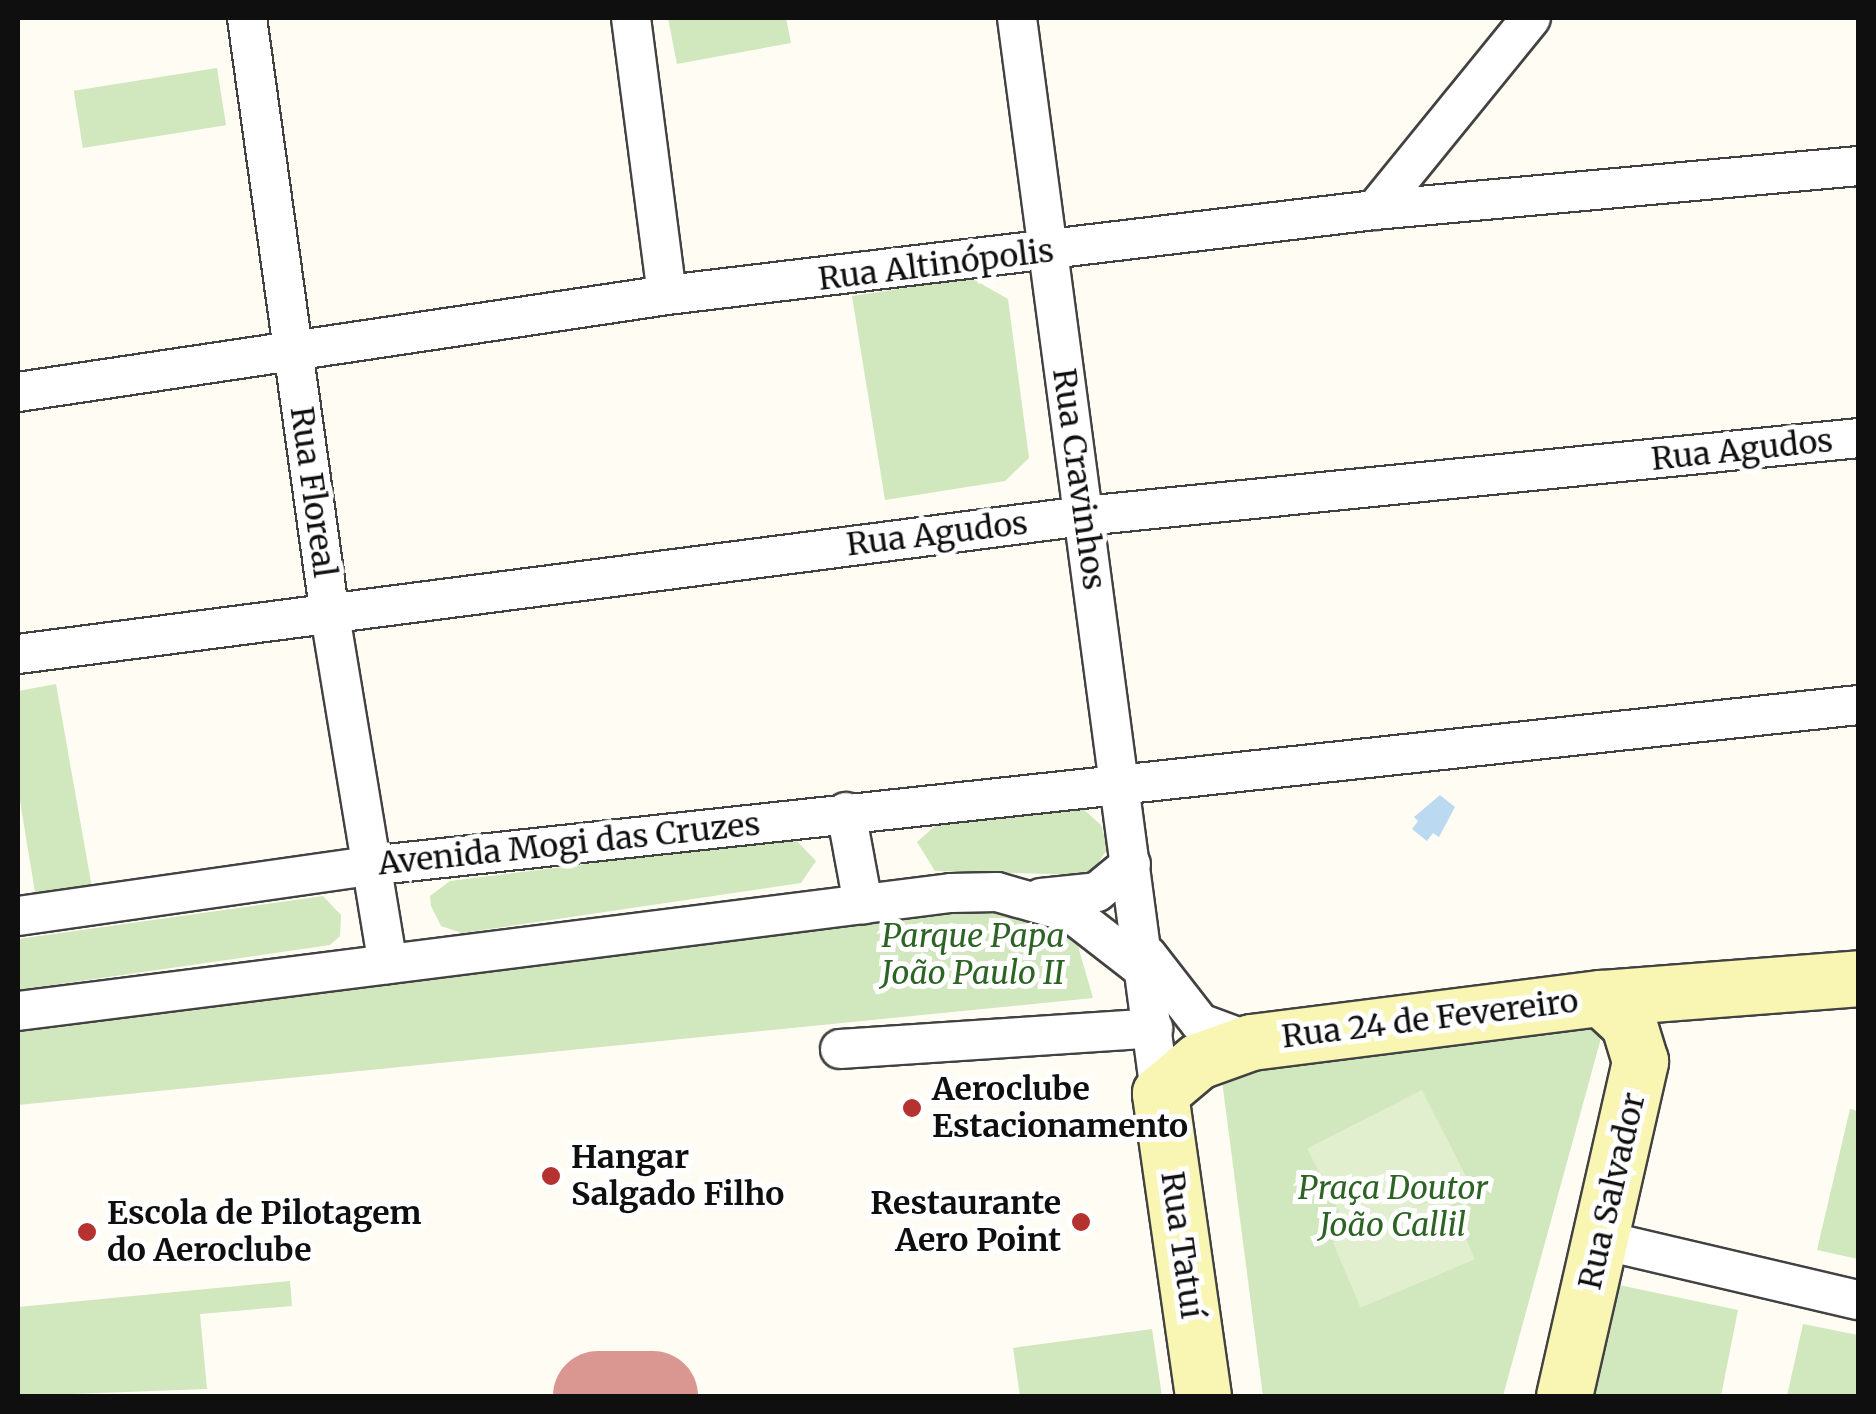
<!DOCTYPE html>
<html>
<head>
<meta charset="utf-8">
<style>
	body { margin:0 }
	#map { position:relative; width:1876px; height:1414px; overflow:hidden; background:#fefcf3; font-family:Merriweather,serif }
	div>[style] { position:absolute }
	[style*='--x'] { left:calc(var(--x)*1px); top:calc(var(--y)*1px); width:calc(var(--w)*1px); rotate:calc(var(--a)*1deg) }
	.green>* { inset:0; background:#d1e7be; transform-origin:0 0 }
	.pitch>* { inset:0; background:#e2efcf; transform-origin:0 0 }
	.water>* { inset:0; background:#bbdaf2 }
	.taxiway>* { height:90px; margin:-45px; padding:0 45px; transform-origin:45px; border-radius:45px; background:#da9792 }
	.roads { filter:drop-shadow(2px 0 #424242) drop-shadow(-2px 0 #424242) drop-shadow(0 2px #424242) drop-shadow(0 -2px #424242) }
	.minor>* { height:38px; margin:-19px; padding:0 19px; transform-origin:19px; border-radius:19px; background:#fff }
	.secondary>* { height:55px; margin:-27.5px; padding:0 27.5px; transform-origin:27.5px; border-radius:27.5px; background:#f9f5b3 }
	.dots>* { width:28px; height:28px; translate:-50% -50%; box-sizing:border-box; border:5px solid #fff; border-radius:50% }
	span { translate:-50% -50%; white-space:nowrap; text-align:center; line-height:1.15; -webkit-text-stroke:10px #fff; paint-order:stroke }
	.street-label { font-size:32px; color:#0f0f0f }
	.park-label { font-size:32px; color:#2d6324; font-style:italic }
	.poi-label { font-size:32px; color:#0f0f0f; font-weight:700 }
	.left { translate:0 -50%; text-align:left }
	.right { translate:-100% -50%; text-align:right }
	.frame { position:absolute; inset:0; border:20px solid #0f0f0f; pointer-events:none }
</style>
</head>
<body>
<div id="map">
	<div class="green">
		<i style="clip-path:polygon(668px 18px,786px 18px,791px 43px,677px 64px)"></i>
		<i style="left:217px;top:68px;width:58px;height:145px;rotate:81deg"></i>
		<i style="clip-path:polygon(971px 278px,1008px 299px,1029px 458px,1005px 481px,885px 500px,852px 296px)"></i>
		<i style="clip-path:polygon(56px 684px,92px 888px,36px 898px,18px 789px,18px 691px)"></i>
		<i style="clip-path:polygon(1083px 809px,1101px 825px,1108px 848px,1090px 875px,935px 871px,917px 842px,935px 826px)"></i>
		<i style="clip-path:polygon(794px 838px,816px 861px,801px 883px,462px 933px,441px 926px,431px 906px,430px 896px,450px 881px)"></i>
		<i style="clip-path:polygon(323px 896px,341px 915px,340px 936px,330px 945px,18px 990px,18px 939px)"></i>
		<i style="clip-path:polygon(974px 902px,1073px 929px,1093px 998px,18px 1105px,18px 1030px)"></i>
		<i style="clip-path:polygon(1604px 1027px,1503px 1396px,1263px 1396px,1221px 1073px)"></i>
		<i style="clip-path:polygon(1850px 1109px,1858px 1111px,1858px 1259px,1817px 1250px)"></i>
		<i style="clip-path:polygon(290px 1281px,292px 1306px,200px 1314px,207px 1389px,18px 1396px,18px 1307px)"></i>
		<i style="clip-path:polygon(1619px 1285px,1738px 1310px,1721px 1396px,1595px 1396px)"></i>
		<i style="clip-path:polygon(1803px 1324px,1858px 1335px,1858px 1396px,1787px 1396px)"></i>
		<i style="clip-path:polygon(1152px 1329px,1162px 1396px,1020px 1396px,1013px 1348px)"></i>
	</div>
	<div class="pitch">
		<i style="left:1422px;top:1090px;width:101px;height:129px;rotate:63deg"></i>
		<i style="left:1447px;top:1194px;width:71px;height:124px;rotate:67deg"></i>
	</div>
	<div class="water">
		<i style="clip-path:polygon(1440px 795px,1455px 807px,1439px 837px,1433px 833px,1427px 841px,1412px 829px,1418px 821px,1414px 817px)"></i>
	</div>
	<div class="taxiway">
		<i style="--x:598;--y:1396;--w:55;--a:0"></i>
	</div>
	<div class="roads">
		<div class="minor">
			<i style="--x:247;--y:18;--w:597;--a:82.1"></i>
			<i style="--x:329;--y:609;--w:360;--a:80.6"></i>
			<i style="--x:631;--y:18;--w:279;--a:82.6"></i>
			<i style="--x:1017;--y:18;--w:1084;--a:82.42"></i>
			<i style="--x:1375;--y:210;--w:247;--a:-50.9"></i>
			<i style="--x:18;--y:392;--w:656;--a:-8.5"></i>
			<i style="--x:667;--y:295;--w:713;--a:-6.85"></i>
			<i style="--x:1375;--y:210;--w:485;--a:-5.2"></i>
			<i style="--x:18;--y:654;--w:1075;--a:-7.38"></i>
			<i style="--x:1084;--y:516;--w:778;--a:-5.75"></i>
			<i style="--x:846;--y:812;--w:94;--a:79.5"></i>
			<i style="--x:1041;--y:898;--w:56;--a:-6.1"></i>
			<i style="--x:1097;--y:892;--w:44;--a:-39.5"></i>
			<i style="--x:18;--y:916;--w:355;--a:-8.1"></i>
			<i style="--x:369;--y:866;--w:1498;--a:-6.17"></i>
			<i style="--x:1147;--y:955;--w:86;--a:52.1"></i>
			<i style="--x:1200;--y:1023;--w:54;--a:20.4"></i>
			<i style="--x:18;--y:1011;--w:940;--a:-7.21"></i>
			<i style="--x:951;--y:893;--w:46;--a:-1.2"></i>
			<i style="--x:997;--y:892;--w:77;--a:15.8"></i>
			<i style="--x:1071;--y:913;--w:90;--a:37.8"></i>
			<i style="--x:840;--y:1049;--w:314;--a:-3.8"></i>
			<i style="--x:1602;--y:1240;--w:263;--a:13.2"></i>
		</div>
		<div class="secondary">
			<i style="--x:1203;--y:1396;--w:306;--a:-98.1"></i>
			<i style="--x:1160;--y:1093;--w:50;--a:-40.1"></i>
			<i style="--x:1198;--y:1061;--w:56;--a:-19.7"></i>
			<i style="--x:1251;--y:1042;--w:353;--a:-7.2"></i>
			<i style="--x:1601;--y:998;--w:258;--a:-4.4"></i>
			<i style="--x:1564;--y:1396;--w:344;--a:-77.2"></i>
			<i style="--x:1640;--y:1061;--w:39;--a:-107"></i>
			<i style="--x:1629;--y:1024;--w:38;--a:-137"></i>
		</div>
	</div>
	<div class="dots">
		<i style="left:912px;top:1108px;background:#b63231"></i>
		<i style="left:551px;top:1176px;background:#b63231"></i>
		<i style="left:1081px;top:1222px;background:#b63231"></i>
		<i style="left:87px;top:1232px;background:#b63231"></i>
	</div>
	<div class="street-label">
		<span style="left:936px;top:265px;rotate:-7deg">Rua Altinópolis</span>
		<span style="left:1742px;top:450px;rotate:-6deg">Rua Agudos</span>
		<span style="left:1079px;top:479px;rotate:82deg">Rua Cravinhos</span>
		<span style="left:313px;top:492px;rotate:82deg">Rua Floreal</span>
		<span style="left:937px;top:534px;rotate:-7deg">Rua Agudos</span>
		<span style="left:569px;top:844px;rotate:-6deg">Avenida Mogi das Cruzes</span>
		<span style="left:1430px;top:1019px;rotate:-7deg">Rua 24 de Fevereiro</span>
		<span style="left:1612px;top:1191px;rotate:-77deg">Rua Salvador</span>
		<span style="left:1182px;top:1245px;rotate:82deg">Rua Tatuí</span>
	</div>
	<div class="park-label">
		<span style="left:973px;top:955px">Parque Papa<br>João Paulo II</span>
		<span style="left:1393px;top:1207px">Praça Doutor<br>João Callil</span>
	</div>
	<div class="poi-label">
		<span class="left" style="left:932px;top:1108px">Aeroclube<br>Estacionamento</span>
		<span class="left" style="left:571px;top:1176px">Hangar<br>Salgado Filho</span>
		<span class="right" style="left:1061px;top:1222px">Restaurante<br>Aero Point</span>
		<span class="left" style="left:107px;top:1232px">Escola de Pilotagem<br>do Aeroclube</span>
	</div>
	<div class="frame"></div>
</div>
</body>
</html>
